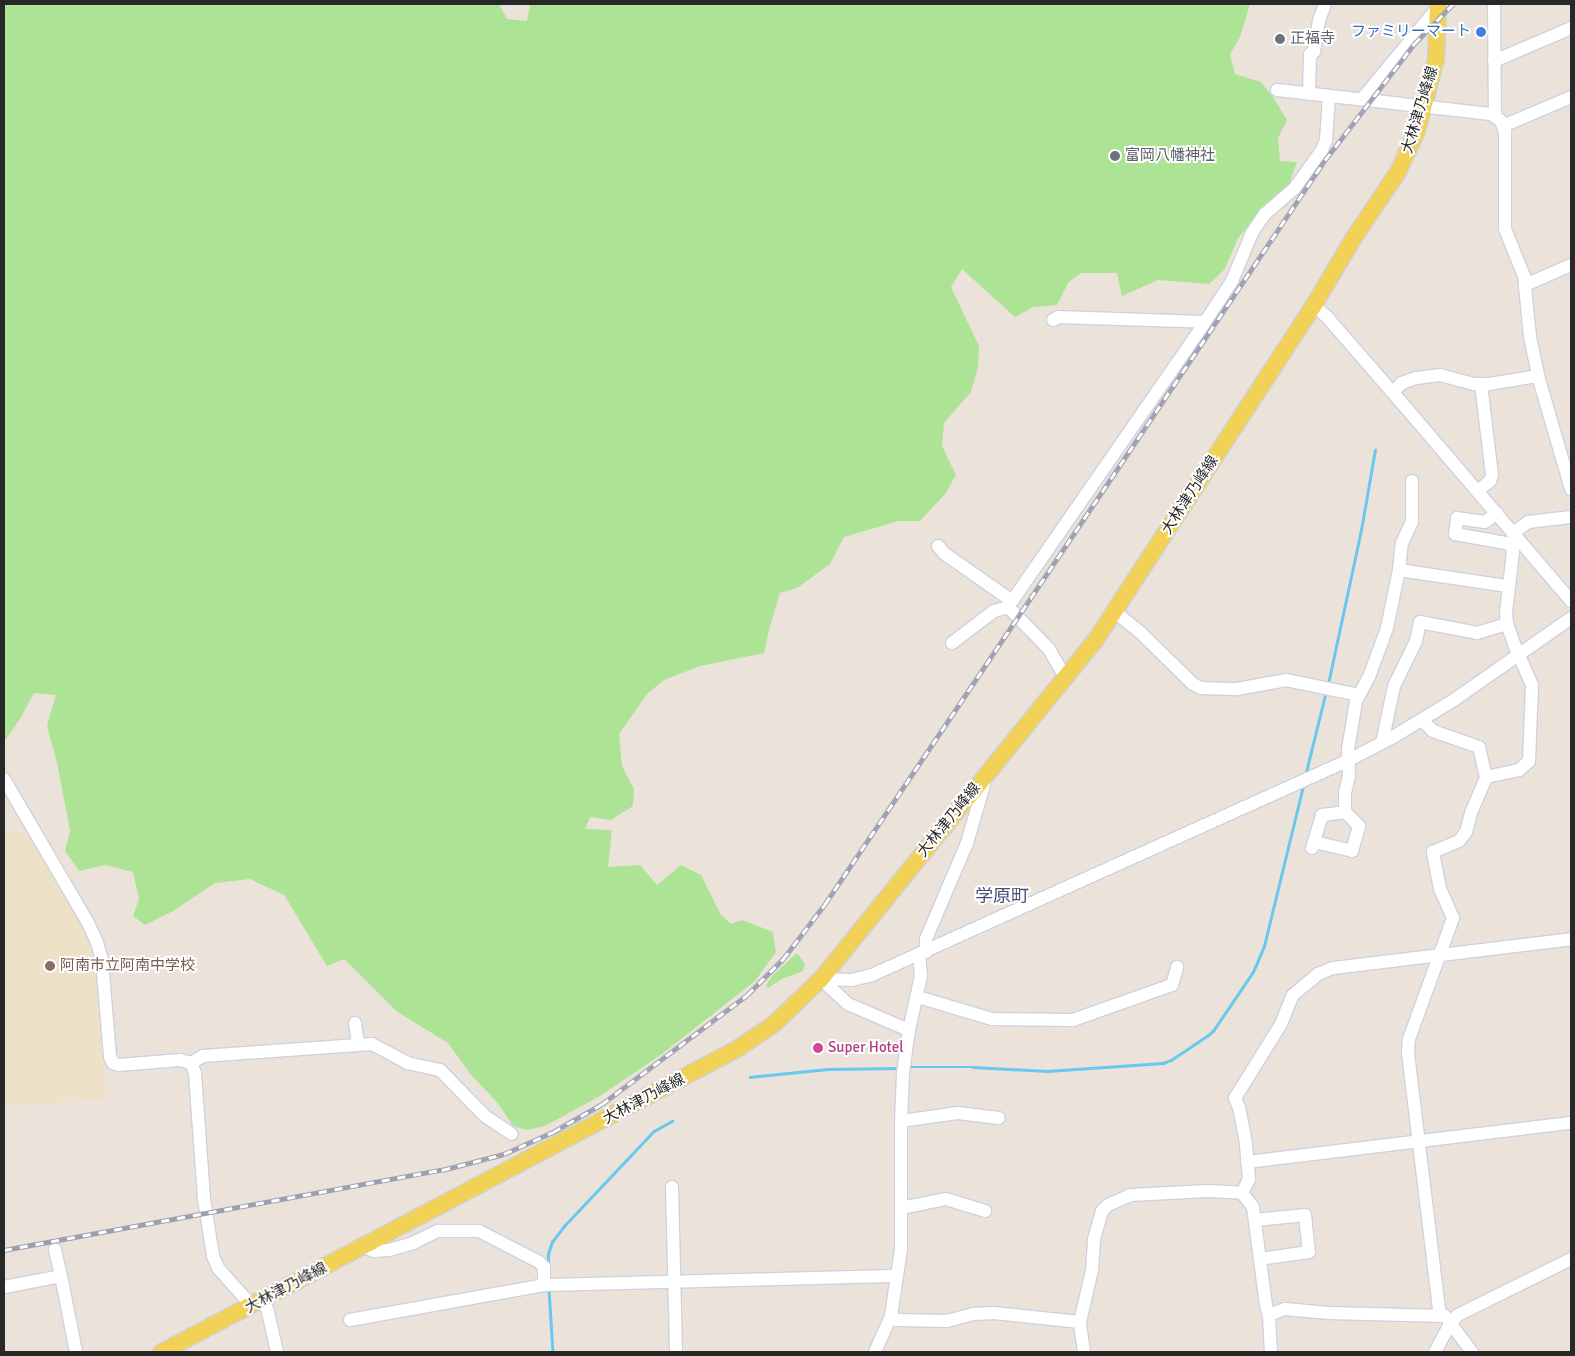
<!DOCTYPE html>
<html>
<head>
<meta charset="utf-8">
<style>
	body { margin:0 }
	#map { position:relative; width:1575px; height:1356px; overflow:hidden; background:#ebe3d9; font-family:Signika,"Noto Sans JP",sans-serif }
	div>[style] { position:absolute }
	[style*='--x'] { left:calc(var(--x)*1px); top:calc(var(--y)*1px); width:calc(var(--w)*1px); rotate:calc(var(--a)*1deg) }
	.education>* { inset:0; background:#ede2c7 }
	.green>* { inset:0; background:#ade394 }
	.stream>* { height:2.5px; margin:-1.25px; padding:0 1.25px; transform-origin:1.25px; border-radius:1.25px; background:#69c8ef }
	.roads { filter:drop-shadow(1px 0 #ced1e1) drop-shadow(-1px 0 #ced1e1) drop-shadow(0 1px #ced1e1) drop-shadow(0 -1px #ced1e1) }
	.minor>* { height:12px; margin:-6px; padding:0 6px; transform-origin:6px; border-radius:6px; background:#fff }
	.major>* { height:16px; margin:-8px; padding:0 8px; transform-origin:8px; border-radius:8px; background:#f2d157 }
	.rail>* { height:4.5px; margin-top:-2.25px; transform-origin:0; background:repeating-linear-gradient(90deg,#fff 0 8px,#9c9fb3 0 16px); box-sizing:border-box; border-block:1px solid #9c9fb3 }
	.dots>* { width:14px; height:14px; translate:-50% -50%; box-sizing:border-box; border:2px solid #fff; border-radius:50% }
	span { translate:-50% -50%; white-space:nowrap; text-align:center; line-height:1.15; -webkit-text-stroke:4px #fff; paint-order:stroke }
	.shop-label { font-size:15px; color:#366cbe }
	.right { translate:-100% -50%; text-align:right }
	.worship-label { font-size:15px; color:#5b616d }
	.left { translate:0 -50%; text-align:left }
	.street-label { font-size:15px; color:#282828 }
	.education-label { font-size:15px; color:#785e54 }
	.hotel-label { font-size:15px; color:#b23c85 }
	.quarter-label { font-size:18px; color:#484f78 }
	.frame { position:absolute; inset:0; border:5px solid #282828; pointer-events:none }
</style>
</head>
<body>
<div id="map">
	<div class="education">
		<i style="clip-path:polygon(29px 830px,87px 932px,94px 953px,99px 979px,106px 1099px,4px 1106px,4px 835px)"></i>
	</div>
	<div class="green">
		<i style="clip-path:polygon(4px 4px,499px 4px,507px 19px,527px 21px,530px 4px,1250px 4px,1240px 37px,1230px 55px,1235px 74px,1261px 82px,1275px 100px,1287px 120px,1278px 138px,1280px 161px,1297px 162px,1288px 187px,1259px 214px,1238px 238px,1225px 269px,1209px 284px,1158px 280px,1122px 296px,1117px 273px,1081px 273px,1068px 283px,1057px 305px,1033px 307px,1015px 317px,962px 269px,951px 287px,979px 346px,978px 367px,971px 392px,944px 423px,942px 446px,956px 475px,945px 494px,920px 521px,898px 521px,844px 537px,830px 564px,797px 588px,780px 593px,770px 626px,764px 653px,700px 666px,664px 680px,647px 694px,619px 734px,622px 766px,634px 789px,633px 806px,611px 820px,590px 817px,585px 829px,612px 830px,608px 867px,640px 865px,657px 885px,681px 865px,701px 875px,721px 915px,731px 924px,742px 920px,773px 932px,776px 952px,755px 981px,662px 1054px,600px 1096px,545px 1126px,527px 1130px,513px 1126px,497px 1102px,472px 1076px,448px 1043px,396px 1011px,344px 959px,327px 966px,284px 895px,250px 879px,215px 883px,173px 911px,145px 925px,133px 916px,139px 899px,133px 872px,106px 865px,79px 871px,65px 851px,70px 831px,58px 767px,47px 725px,56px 695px,34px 693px,20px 719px,4px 742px)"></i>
		<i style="clip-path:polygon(797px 953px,805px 964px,803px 971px,782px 979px,768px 988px,766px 985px,773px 975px)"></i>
	</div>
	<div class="stream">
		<i style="--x:1328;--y:684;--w:157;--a:-77.9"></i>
		<i style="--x:1361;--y:530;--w:81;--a:-80.1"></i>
		<i style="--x:1305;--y:776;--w:88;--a:-76.1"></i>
		<i style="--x:908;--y:1067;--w:65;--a:0"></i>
		<i style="--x:973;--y:1067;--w:74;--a:3.1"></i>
		<i style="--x:1047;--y:1071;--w:116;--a:-3.9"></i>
		<i style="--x:1163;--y:1063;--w:9;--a:-21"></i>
		<i style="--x:1171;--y:1060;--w:43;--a:-33.7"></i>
		<i style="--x:1207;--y:1036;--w:8;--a:-40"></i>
		<i style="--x:1213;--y:1031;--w:71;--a:-55.9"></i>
		<i style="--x:1253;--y:972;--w:28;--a:-67"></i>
		<i style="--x:1264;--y:946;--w:165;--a:-76.3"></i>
		<i style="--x:750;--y:1077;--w:78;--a:-5.9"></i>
		<i style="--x:828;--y:1069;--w:72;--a:-0.8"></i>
		<i style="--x:548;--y:1266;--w:12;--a:-90"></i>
		<i style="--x:548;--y:1254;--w:13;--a:-72"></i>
		<i style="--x:552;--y:1242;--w:21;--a:-53"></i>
		<i style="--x:565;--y:1225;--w:129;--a:-46.6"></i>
		<i style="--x:654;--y:1131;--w:21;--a:-29"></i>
		<i style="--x:549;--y:1289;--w:63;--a:86.4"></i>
	</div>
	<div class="roads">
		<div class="minor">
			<i style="--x:1494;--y:4;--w:112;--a:89.5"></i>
			<i style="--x:1494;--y:61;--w:84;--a:-23.2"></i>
			<i style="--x:1277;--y:90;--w:215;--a:6.4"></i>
			<i style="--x:1491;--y:114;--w:12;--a:35"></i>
			<i style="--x:1501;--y:121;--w:12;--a:70"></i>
			<i style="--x:1505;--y:132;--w:97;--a:90"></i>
			<i style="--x:1505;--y:229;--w:51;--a:68"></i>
			<i style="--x:1524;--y:276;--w:61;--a:84.4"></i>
			<i style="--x:1530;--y:337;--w:40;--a:78"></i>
			<i style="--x:1538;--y:376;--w:118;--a:73.7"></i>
			<i style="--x:1309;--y:94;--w:40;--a:-88.6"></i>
			<i style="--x:1310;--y:54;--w:4;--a:-27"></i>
			<i style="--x:1314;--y:52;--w:32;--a:-81"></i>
			<i style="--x:1319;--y:20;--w:17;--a:-69"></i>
			<i style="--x:1362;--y:99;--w:119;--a:-50.4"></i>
			<i style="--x:1503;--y:126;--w:74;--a:-23.1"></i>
			<i style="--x:1525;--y:285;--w:50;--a:-23.5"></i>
			<i style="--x:1314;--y:305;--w:18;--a:43"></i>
			<i style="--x:1327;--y:317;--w:113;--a:49"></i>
			<i style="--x:1401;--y:402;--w:262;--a:49.5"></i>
			<i style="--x:1053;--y:320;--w:6;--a:-31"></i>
			<i style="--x:1058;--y:317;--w:147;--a:1.9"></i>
			<i style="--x:1393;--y:392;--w:13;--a:-45"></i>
			<i style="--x:1402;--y:383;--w:15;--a:-20"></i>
			<i style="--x:1416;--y:378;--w:24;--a:-7"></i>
			<i style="--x:1440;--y:375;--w:35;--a:15"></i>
			<i style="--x:1474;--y:384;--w:15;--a:0"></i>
			<i style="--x:1489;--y:384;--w:50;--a:-9.3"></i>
			<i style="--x:1478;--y:491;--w:16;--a:-40"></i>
			<i style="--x:1490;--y:481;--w:6;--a:-72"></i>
			<i style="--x:1492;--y:475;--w:92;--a:-96.9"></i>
			<i style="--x:1497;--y:513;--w:15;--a:143"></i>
			<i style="--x:1485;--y:522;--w:28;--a:-172"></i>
			<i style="--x:1457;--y:518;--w:16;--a:97"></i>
			<i style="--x:1455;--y:534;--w:57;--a:10.1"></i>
			<i style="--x:1511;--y:544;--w:6;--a:-39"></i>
			<i style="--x:1513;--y:533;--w:19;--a:-36"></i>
			<i style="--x:1528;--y:522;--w:43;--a:-6.6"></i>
			<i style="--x:938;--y:546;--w:11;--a:49"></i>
			<i style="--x:945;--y:554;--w:82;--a:35"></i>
			<i style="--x:1399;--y:570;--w:110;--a:8.4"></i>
			<i style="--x:1115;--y:612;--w:32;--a:39"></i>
			<i style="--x:1140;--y:632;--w:74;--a:44.5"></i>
			<i style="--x:1193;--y:684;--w:9;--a:27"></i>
			<i style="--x:1201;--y:688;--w:36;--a:2"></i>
			<i style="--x:1237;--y:689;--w:50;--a:-10.4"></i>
			<i style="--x:1286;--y:680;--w:75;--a:11.6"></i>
			<i style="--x:952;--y:643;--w:53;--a:-37.3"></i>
			<i style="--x:994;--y:611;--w:15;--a:-16"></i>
			<i style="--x:1067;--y:676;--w:8;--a:-135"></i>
			<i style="--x:1061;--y:670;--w:24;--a:-120"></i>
			<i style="--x:1049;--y:649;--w:59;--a:-134.3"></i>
			<i style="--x:1008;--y:607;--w:346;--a:-55.3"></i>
			<i style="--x:1205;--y:322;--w:49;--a:-56.6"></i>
			<i style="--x:1232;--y:281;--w:52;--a:-67.4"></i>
			<i style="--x:1252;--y:233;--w:23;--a:-56"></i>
			<i style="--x:1265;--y:214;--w:38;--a:-41"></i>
			<i style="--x:1294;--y:189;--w:48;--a:-54.3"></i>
			<i style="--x:1322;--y:150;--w:11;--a:-68"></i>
			<i style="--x:1326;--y:140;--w:44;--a:-86.1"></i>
			<i style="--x:1422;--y:720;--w:16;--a:45"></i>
			<i style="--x:1433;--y:731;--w:49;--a:19.2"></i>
			<i style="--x:1479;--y:747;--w:31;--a:77"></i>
			<i style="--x:1382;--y:743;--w:58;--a:-78.1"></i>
			<i style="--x:1394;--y:686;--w:50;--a:-63.9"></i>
			<i style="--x:1416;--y:641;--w:19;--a:-78"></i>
			<i style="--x:1420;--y:622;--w:58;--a:10.9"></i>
			<i style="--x:1477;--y:633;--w:31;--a:-17"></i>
			<i style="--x:4;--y:779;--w:167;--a:59.7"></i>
			<i style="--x:88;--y:923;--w:21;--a:65"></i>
			<i style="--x:97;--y:942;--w:20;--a:75"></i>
			<i style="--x:102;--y:961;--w:96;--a:85.2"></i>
			<i style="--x:110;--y:1057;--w:7;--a:63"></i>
			<i style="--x:113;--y:1063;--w:6;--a:18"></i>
			<i style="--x:119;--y:1065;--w:61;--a:-4.7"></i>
			<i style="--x:180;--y:1060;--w:11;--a:15"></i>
			<i style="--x:191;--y:1063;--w:14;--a:-30"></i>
			<i style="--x:203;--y:1056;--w:169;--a:-4.1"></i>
			<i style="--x:372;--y:1044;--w:40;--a:28"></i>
			<i style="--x:407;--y:1063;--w:34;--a:12"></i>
			<i style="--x:440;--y:1070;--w:64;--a:45.6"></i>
			<i style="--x:485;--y:1116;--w:32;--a:34"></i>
			<i style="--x:1314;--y:842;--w:39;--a:13"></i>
			<i style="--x:1352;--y:851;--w:26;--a:-74"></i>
			<i style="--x:1359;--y:826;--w:20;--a:-135"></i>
			<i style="--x:1345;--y:812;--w:19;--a:-90"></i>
			<i style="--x:1345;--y:793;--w:17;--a:-77"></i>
			<i style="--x:1349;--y:776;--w:27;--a:-92"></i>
			<i style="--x:1348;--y:749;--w:49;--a:-80.5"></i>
			<i style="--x:1356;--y:701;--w:27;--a:-62"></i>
			<i style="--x:1369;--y:677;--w:52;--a:-69.8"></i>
			<i style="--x:1387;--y:628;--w:59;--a:-78.3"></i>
			<i style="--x:1399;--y:570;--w:27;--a:-84"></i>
			<i style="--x:1402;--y:543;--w:23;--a:-65"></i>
			<i style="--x:1412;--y:522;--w:41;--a:-90"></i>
			<i style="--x:1312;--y:848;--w:34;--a:-73"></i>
			<i style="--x:1322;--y:815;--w:23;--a:-7"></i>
			<i style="--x:926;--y:952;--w:13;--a:-90"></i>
			<i style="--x:926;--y:939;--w:104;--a:-66.9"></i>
			<i style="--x:967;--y:843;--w:68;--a:-73.7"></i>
			<i style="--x:821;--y:979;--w:31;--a:2"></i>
			<i style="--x:852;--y:980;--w:21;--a:-14"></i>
			<i style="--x:872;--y:975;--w:523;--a:-24.26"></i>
			<i style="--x:1349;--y:760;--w:50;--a:-27.6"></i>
			<i style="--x:1393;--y:737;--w:71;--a:-31.2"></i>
			<i style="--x:1454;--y:700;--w:143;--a:-35"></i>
			<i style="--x:821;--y:979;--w:37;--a:43"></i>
			<i style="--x:848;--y:1004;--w:66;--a:23.1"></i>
			<i style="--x:918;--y:997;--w:77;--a:16.6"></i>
			<i style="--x:992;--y:1019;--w:81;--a:0.7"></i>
			<i style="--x:1073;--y:1020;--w:105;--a:-19.5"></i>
			<i style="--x:1172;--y:985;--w:19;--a:-74"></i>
			<i style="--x:355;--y:1023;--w:22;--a:82"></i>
			<i style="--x:191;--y:1063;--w:11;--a:68"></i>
			<i style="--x:195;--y:1073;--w:126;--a:85.9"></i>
			<i style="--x:204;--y:1199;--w:58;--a:81"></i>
			<i style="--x:213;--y:1256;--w:13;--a:67"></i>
			<i style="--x:218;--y:1268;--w:51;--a:48.2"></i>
			<i style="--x:901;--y:1121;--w:58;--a:-8"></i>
			<i style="--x:958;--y:1113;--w:41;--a:7"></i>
			<i style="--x:1247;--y:1162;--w:326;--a:-6.9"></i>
			<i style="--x:672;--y:1187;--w:165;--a:88.6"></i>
			<i style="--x:1242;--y:1193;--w:16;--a:-63"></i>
			<i style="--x:1249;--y:1179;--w:36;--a:-95"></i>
			<i style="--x:1246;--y:1143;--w:36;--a:-101"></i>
			<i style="--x:1239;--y:1108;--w:11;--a:-112"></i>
			<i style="--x:1235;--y:1098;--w:87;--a:-58.1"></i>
			<i style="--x:1281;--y:1024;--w:31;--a:-68"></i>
			<i style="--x:1293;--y:995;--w:33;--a:-40"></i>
			<i style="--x:1318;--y:974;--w:16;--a:-22"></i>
			<i style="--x:1333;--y:968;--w:240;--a:-6.9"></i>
			<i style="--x:901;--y:1208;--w:46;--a:-11.3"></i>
			<i style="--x:946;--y:1199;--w:41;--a:17.1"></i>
			<i style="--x:1256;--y:1220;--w:49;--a:-5.8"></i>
			<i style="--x:1305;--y:1215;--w:37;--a:84"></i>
			<i style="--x:1309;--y:1252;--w:49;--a:171.9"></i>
			<i style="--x:364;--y:1247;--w:11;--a:22"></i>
			<i style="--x:374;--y:1251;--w:15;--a:-4"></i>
			<i style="--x:389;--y:1250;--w:25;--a:-16"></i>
			<i style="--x:413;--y:1243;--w:28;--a:-26"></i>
			<i style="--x:438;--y:1231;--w:41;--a:0"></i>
			<i style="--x:479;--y:1231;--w:68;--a:27.3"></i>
			<i style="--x:539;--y:1262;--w:7;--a:45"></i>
			<i style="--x:544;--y:1267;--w:18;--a:90"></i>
			<i style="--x:61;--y:1276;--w:77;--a:78.8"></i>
			<i style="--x:4;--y:1287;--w:58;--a:-10.9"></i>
			<i style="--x:61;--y:1276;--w:27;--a:-103"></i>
			<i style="--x:263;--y:1300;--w:13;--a:67"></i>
			<i style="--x:268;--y:1312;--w:41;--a:77.3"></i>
			<i style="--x:1269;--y:1315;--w:17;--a:-21"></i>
			<i style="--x:1285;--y:1309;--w:44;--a:5.2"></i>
			<i style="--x:1329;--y:1313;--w:116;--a:1.5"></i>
			<i style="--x:1445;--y:1316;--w:45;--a:53.1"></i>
			<i style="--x:891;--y:1316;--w:7;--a:34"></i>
			<i style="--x:897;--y:1320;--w:50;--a:1.1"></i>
			<i style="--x:947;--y:1321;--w:27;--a:-15"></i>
			<i style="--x:973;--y:1314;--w:21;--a:-3"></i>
			<i style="--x:994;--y:1313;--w:86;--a:6"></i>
			<i style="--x:1442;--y:1316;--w:8;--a:-113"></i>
			<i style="--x:1439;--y:1309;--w:259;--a:-96.9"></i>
			<i style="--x:1408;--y:1052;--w:13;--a:-86"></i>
			<i style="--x:1409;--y:1039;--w:129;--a:-70"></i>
			<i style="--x:1453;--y:918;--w:32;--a:-114"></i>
			<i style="--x:1440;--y:889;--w:38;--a:-101"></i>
			<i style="--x:1433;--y:852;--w:28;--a:-23"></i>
			<i style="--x:1459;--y:841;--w:11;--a:-52"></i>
			<i style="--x:1466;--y:832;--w:20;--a:-75"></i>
			<i style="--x:1471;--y:813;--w:39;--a:-67"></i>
			<i style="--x:1486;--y:777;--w:34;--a:-12"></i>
			<i style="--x:1519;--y:770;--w:13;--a:-42"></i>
			<i style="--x:1529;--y:761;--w:76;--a:-87.7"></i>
			<i style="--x:1532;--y:685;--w:45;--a:-113.7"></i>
			<i style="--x:1514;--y:644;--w:21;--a:-109"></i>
			<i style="--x:1507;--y:624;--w:11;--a:-95"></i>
			<i style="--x:1506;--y:613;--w:61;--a:-83.5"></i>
			<i style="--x:1513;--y:552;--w:8;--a:-104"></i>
			<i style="--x:350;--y:1320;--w:197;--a:-10.2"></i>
			<i style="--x:544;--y:1285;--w:351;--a:-1.5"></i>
			<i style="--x:875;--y:1352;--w:39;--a:-66"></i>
			<i style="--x:891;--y:1316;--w:68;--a:-81.5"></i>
			<i style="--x:901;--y:1249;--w:128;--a:-90"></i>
			<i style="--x:901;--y:1121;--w:48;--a:-87.6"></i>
			<i style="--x:903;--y:1073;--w:43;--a:-82.1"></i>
			<i style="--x:909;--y:1030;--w:55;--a:-77.5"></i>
			<i style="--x:921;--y:976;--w:21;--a:-95"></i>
			<i style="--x:1084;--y:1352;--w:30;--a:-98"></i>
			<i style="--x:1080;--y:1322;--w:53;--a:-77"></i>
			<i style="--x:1092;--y:1270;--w:31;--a:-86"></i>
			<i style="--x:1094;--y:1239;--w:29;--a:-74"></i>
			<i style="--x:1102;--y:1211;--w:8;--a:-45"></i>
			<i style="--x:1108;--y:1205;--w:24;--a:-24"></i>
			<i style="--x:1130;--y:1195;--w:78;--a:-2.9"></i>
			<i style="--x:1208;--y:1191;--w:34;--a:3"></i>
			<i style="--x:1242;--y:1193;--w:18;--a:52"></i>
			<i style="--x:1253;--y:1207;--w:100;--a:82.5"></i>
			<i style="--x:1266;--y:1306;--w:9;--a:72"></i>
			<i style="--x:1269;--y:1315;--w:37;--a:87"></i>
			<i style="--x:1435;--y:1352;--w:34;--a:-62"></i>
			<i style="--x:1451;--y:1322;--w:10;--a:-45"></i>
			<i style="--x:1458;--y:1315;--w:126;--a:-26.4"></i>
		</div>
		<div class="major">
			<i style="--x:162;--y:1352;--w:650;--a:-27.79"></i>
			<i style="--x:737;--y:1049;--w:45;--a:-34"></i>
			<i style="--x:774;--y:1024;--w:65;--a:-43.8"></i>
			<i style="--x:821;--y:979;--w:435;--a:-51"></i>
			<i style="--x:1095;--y:641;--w:401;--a:-56.9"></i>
			<i style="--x:1314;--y:305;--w:77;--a:-59.4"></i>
			<i style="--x:1353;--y:239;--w:81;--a:-56.1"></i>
			<i style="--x:1398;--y:172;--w:45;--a:-65.1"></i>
			<i style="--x:1417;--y:131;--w:74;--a:-75.2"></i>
			<i style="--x:1436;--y:59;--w:55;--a:-87.9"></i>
		</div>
	</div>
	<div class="rail">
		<i style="--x:4;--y:1250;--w:445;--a:-10.4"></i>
		<i style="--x:442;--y:1170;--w:64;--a:-14.5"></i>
		<i style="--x:504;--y:1154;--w:54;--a:-24.2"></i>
		<i style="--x:553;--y:1132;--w:56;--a:-29.7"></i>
		<i style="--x:602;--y:1104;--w:181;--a:-36.9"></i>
		<i style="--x:747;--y:995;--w:51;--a:-45"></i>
		<i style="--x:783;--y:959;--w:69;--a:-52.6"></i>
		<i style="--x:825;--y:904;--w:896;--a:-56.1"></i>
		<i style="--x:1325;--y:160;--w:146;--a:-52.5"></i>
		<i style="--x:1414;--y:44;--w:56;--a:-45.7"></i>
	</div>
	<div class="dots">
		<i style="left:1481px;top:32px;background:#3f7fe0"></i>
		<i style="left:1280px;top:39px;background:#6b7280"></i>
		<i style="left:1115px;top:156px;background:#6b7280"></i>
		<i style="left:50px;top:966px;background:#8d6e63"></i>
		<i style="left:818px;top:1048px;background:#d1479c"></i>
	</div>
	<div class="shop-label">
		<span class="right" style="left:1471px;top:32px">ファミリーマート</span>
	</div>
	<div class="worship-label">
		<span class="left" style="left:1290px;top:39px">正福寺</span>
		<span class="left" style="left:1125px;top:156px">富岡八幡神社</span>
	</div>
	<div class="street-label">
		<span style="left:1420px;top:110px;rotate:-73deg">大林津乃峰線</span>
		<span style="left:1190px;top:495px;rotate:-57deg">大林津乃峰線</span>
		<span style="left:949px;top:820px;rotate:-51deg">大林津乃峰線</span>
		<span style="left:644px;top:1099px;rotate:-28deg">大林津乃峰線</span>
		<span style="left:286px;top:1288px;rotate:-28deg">大林津乃峰線</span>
	</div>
	<div class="education-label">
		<span class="left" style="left:60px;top:966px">阿南市立阿南中学校</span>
	</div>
	<div class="hotel-label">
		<span class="left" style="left:828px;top:1048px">Super Hotel</span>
	</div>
	<div class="quarter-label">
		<span style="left:1002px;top:896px">学原町</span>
	</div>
	<div class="frame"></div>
</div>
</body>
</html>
